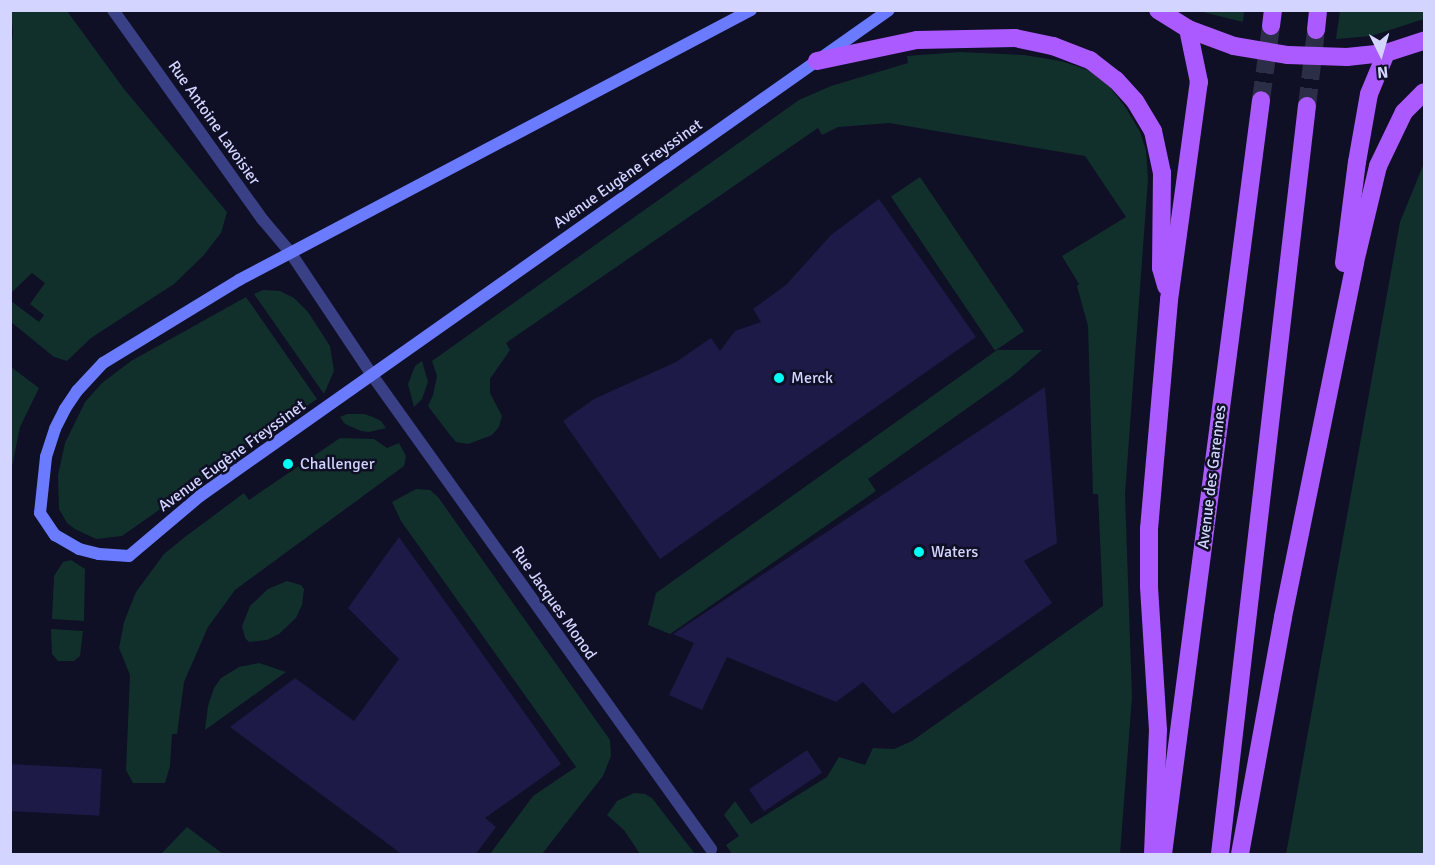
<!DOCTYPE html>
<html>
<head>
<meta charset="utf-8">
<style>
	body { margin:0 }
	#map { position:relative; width:1435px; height:865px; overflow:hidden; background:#0f0f26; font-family:Signika,sans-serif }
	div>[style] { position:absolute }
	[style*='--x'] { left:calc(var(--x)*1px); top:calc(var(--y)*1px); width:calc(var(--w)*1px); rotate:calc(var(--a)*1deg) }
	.green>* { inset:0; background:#11302b; transform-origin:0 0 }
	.building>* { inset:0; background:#1d1a47; transform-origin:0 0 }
	.primary-tunnel>* { height:18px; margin-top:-9px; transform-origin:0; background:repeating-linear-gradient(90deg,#2c2d47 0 18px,transparent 0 27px) }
	.street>* { height:12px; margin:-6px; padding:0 6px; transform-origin:6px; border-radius:6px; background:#394086 }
	.secondary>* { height:12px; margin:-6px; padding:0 6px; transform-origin:6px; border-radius:6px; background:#6a7bff }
	.primary>* { height:18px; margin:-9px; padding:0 9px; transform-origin:9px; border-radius:9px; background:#ab5aff }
	.dots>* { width:16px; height:16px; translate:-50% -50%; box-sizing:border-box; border:3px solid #0f0f26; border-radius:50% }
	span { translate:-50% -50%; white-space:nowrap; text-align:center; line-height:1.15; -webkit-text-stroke:5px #0f0f26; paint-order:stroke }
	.street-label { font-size:16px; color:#d3d4ff }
	.poi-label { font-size:16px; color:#d3d4ff }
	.left { translate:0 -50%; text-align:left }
	.frame { position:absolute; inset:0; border:12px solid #d3d4ff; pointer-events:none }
	.north { position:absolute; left:1351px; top:24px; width:60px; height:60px; -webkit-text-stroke:4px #0f0f26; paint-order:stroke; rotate:175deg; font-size:16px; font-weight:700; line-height:24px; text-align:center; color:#d3d4ff }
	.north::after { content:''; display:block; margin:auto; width:21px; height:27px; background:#d3d4ff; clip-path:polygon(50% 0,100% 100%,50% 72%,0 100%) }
</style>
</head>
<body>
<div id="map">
	<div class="green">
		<i style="clip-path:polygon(11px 10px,67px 11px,124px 89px,227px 212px,221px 233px,203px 256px,174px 284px,91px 338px,67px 361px,54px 357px,11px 322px,11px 301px,39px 322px,44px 315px,30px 304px,45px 283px,32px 273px,11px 293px,10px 55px,13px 33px)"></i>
		<i style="clip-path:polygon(1199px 11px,1244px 11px,1243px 22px)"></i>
		<i style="clip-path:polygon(1340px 11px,1424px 11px,1424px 19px,1371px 36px,1336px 39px)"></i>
		<i style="clip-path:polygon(960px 52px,1024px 55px,1061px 61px,1088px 70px,1109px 86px,1126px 108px,1140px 132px,1146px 150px,1148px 179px,1125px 494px,1132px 697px,1120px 854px,732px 854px,726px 845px,739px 836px,724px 815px,735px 801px,751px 824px,827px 777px,839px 757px,865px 765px,873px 748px,894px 749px,912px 741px,1103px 606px,1098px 494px,1093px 494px,1088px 326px,1077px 286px,1079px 284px,1062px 256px,1126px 217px,1085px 156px,889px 123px,838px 127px,822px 135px,818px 128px,506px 343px,510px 350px,490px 379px,490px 393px,502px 416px,499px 427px,492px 435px,468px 444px,456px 442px,450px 435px,428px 406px,433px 395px,437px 376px,432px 361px,799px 100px,831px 86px,908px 63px,907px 56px)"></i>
		<i style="clip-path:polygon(1424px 163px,1424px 854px,1286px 854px,1400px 222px)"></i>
		<i style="left:920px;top:177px;width:186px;height:35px;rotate:56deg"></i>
		<i style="clip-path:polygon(263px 290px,280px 291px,294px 298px,308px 312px,330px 346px,334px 371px,324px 394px,254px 294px)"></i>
		<i style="clip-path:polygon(246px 297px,317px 399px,122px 536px,96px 539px,75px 529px,67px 523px,59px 509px,58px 475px,65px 443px,85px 402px,102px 383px,131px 361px)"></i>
		<i style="clip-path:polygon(997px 350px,1042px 350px,1011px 377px,868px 479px,876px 491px,670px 634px,648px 625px,656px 593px)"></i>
		<i style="clip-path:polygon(422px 361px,428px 382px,422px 399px,414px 407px,408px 384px,415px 366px)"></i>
		<i style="clip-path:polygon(11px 367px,39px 388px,20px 427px,11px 471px)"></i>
		<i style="clip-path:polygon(347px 414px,364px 414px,373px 417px,381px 421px,386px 428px,369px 432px,361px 431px,345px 424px,340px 417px)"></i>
		<i style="clip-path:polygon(340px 438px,374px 439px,387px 448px,399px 443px,406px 456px,404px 466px,235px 590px,208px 627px,184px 682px,177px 734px,172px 734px,170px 766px,165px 783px,133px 783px,126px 770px,130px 675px,119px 648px,124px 622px,136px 592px,164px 554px,185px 537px,244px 493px,249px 500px)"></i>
		<i style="clip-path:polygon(416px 489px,430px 490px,438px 497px,610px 740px,611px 756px,603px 776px,542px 854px,490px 854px,533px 796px,576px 767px,401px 521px,392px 502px)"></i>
		<i style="clip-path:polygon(71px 560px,85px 569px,84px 621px,52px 619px,54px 576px,63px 562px)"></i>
		<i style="clip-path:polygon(287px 581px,301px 585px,304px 589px,302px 605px,296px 618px,279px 634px,267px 640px,249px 642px,245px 638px,242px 626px,250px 606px,268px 589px)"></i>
		<i style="clip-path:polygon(51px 629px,83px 631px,80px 656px,74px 661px,58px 661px,52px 654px)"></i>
		<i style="clip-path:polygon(259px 663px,286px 672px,205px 730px,208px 706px,214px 688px,221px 678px,239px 667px)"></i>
		<i style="clip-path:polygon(634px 793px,645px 794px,652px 798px,695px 854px,640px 854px,624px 830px,607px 815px,617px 801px)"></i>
		<i style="clip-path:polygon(187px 827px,223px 854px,161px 854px)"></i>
	</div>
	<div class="building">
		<i style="clip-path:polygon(879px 199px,976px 337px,660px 559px,563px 421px,594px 399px,676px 362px,711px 338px,720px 351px,735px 331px,761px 322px,753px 309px,786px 285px,831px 235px)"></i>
		<i style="clip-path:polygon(1045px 387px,1057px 543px,1024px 561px,1052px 603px,893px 714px,863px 682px,836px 702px,727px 657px,702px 710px,669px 695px,694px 643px,673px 634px)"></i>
		<i style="clip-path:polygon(399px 537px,561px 764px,485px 818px,496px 827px,475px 855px,403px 855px,230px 727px,295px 678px,354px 721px,399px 659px,348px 608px)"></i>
		<i style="left:807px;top:750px;width:27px;height:70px;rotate:56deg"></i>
		<i style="left:10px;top:764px;width:92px;height:47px;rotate:3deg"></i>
	</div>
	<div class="primary-tunnel">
		<i style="--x:1261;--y:100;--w:75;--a:-82.3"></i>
		<i style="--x:1307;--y:106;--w:77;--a:-83.2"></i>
	</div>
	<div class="street">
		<i style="--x:113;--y:10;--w:258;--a:54.5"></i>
		<i style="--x:263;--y:220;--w:42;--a:49.8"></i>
		<i style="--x:290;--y:252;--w:148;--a:56.3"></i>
		<i style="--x:372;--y:375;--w:583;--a:54.43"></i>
	</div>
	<div class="secondary">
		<i style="--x:751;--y:10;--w:579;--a:152.2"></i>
		<i style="--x:239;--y:280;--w:159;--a:148.6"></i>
		<i style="--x:103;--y:363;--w:38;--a:133"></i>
		<i style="--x:77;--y:391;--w:22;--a:124"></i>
		<i style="--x:65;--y:409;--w:22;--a:117"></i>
		<i style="--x:55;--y:429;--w:29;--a:108"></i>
		<i style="--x:46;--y:457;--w:56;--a:96.1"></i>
		<i style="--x:40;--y:513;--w:27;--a:56"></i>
		<i style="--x:55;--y:535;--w:28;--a:30"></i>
		<i style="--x:79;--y:549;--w:21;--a:14"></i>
		<i style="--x:99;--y:554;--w:30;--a:4"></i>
		<i style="--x:129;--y:556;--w:93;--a:-40.2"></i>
		<i style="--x:200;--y:496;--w:843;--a:-35.2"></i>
	</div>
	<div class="primary">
		<i style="--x:1158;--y:10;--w:36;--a:32"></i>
		<i style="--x:1188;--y:29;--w:49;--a:20.3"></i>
		<i style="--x:1234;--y:46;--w:55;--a:9.5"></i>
		<i style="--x:1288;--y:55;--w:59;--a:1.9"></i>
		<i style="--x:1347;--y:57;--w:39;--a:-6"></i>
		<i style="--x:1386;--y:53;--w:40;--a:-18"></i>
		<i style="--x:1271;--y:26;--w:16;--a:-83"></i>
		<i style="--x:1316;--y:30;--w:20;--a:-84"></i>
		<i style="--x:817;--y:61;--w:102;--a:-11.9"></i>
		<i style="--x:917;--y:40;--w:98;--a:-1.2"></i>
		<i style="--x:1015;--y:38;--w:39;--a:12"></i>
		<i style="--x:1053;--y:46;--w:40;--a:21"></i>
		<i style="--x:1090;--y:60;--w:33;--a:38"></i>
		<i style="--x:1116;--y:80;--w:28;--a:48"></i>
		<i style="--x:1135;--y:101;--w:35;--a:59"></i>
		<i style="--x:1153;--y:131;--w:43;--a:77.9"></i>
		<i style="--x:1162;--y:173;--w:95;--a:90.6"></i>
		<i style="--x:1161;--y:268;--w:19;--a:74"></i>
		<i style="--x:1344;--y:263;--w:102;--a:-82.7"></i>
		<i style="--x:1357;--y:162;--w:69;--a:-80"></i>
		<i style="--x:1369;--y:94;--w:44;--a:-67.5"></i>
		<i style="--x:1153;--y:854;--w:124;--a:-87.7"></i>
		<i style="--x:1158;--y:730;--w:144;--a:-93.6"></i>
		<i style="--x:1149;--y:586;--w:57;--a:-90"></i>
		<i style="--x:1149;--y:529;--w:230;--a:-85"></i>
		<i style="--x:1169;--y:300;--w:220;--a:-82.2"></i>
		<i style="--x:1199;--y:82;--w:54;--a:-101.7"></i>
		<i style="--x:1163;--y:854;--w:760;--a:-82.59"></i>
		<i style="--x:1220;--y:854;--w:753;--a:-83.37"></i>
		<i style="--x:1240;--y:854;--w:241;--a:-79.7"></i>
		<i style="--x:1283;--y:617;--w:362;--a:-78.5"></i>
		<i style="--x:1355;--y:262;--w:99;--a:-76.5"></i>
		<i style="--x:1378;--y:166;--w:60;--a:-64.3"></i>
		<i style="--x:1404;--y:112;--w:28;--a:-45"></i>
	</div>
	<div class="dots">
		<i style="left:779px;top:378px;background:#00fef6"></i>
		<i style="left:288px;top:464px;background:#00fef6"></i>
		<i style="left:919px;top:552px;background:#00fef6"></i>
	</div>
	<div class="street-label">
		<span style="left:214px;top:123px;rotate:55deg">Rue Antoine Lavoisier</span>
		<span style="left:628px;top:174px;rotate:-35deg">Avenue Eugène Freyssinet</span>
		<span style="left:232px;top:456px;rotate:-36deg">Avenue Eugène Freyssinet</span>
		<span style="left:1212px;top:477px;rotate:-83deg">Avenue des Garennes</span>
		<span style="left:554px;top:603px;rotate:55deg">Rue Jacques Monod</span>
	</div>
	<div class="poi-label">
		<span class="left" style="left:791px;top:378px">Merck</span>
		<span class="left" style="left:300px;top:464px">Challenger</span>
		<span class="left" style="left:931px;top:552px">Waters</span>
	</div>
	<div class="frame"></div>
	<div class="north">N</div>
</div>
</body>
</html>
